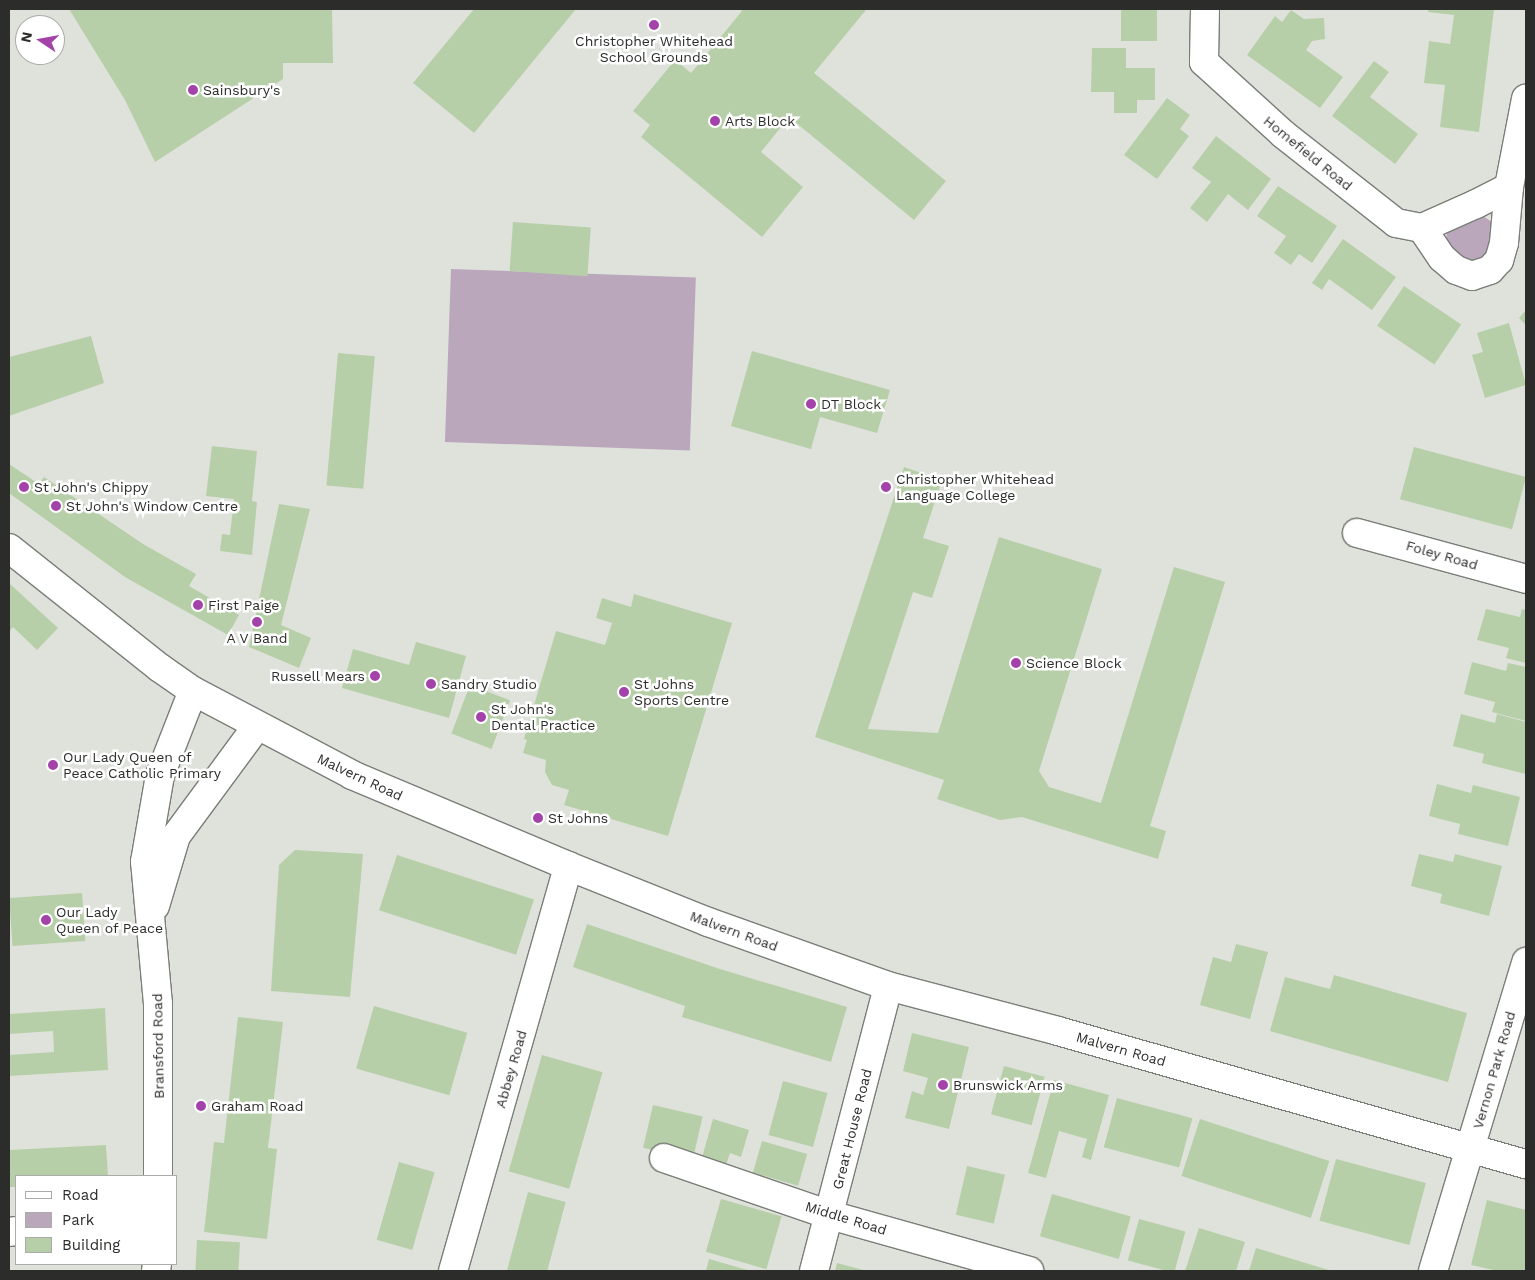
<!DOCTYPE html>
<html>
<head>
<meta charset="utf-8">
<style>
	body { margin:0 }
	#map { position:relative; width:1535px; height:1280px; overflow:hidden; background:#dee2db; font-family:"Work Sans",sans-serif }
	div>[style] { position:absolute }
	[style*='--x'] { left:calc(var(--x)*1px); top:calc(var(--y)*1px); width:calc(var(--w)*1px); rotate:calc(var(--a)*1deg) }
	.green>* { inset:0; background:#baa7bb; transform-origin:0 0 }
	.building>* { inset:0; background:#b7cfa8; transform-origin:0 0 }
	.roads { filter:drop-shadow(1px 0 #7a7e78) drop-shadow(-1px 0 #7a7e78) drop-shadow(0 1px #7a7e78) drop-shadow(0 -1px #7a7e78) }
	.minor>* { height:28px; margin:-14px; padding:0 14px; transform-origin:14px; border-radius:14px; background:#fff }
	.secondary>* { height:28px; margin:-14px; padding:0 14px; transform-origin:14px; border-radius:14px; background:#fff }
	.dots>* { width:14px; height:14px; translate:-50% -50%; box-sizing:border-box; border:2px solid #fff; border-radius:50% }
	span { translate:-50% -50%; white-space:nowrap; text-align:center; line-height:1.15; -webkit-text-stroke:5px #fff; paint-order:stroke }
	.poi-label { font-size:14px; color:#2c2d2b }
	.left { translate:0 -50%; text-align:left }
	.right { translate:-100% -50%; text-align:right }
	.street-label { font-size:14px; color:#2c2d2b }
	.frame { position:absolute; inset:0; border:10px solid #2c2d2b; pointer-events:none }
	.legend { position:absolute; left:15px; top:1175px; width:162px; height:90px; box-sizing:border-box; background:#fff; border:1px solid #ababaa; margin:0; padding:6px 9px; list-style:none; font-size:15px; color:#2c2d2b }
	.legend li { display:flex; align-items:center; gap:10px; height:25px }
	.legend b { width:25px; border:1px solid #ababaa }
	.north { position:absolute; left:15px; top:15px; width:50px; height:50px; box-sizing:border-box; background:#fff; border:1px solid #ababaa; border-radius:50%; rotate:282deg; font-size:14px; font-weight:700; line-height:20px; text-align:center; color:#2c2d2b }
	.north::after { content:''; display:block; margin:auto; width:18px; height:22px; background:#a343aa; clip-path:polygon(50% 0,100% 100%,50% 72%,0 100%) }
</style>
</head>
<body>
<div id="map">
	<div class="green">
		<i style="clip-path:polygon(1474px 210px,1498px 226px,1494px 255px,1466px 267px,1445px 251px,1448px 223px)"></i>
		<i style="left:451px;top:269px;width:245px;height:173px;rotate:2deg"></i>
	</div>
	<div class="building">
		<i style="clip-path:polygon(69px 9px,332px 9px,333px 63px,283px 63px,283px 79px,155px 162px,125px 100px)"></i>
		<i style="clip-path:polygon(474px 9px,576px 9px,474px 133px,413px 83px)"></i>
		<i style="clip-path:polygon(739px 9px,866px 10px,814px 73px,946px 181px,914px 220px,789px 117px,761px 152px,803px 187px,762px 237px,641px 137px,650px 125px,633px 111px,675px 60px,691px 73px,742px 11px)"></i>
		<i style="left:1121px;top:9px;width:36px;height:32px"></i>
		<i style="clip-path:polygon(1429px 9px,1494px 9px,1479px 132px,1440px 127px,1445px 85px,1424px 83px,1429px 41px,1450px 44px,1454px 15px,1428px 12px)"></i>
		<i style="clip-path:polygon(1291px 10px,1304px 19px,1324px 18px,1325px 39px,1312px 41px,1306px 50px,1343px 77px,1320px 108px,1247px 55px,1275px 16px,1282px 22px)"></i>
		<i style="clip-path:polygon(1092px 48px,1126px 48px,1126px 68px,1155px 68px,1155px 100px,1137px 100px,1137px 113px,1114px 113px,1114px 92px,1091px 92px)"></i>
		<i style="clip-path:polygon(1374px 61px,1389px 72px,1370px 97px,1418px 134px,1395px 164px,1332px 116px)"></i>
		<i style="clip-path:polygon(1167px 98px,1190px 115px,1180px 129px,1189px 136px,1157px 179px,1124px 155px)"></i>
		<i style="clip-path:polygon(1216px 136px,1271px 179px,1248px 210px,1228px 194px,1207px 222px,1190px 208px,1211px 182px,1192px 168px)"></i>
		<i style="clip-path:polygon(1278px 186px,1337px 226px,1312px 263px,1299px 254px,1291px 265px,1274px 253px,1286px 236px,1257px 216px)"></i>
		<i style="left:513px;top:222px;width:78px;height:49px;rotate:4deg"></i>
		<i style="clip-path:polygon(1343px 239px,1396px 277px,1372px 310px,1329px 279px,1322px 290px,1312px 283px)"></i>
		<i style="left:1404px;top:286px;width:69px;height:48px;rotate:34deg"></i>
		<i style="clip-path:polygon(1526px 310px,1526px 325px,1519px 318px)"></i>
		<i style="clip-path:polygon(1509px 323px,1526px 385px,1485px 398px,1472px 355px,1483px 352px,1477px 333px)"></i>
		<i style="clip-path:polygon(91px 336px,104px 383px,9px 416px,9px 357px)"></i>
		<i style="clip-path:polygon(752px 351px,890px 390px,877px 433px,820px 417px,811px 449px,731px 426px)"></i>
		<i style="left:338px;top:353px;width:37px;height:133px;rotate:5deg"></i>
		<i style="clip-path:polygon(212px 446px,257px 451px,252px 501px,257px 502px,252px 555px,220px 551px,222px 534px,230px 535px,234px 499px,206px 496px)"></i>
		<i style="left:1414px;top:447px;width:116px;height:54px;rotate:15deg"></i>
		<i style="clip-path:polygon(9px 464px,39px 484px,44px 477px,143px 544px,196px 574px,189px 586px,239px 615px,228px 635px,125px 577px,9px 493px)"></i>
		<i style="clip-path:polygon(904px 467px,942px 480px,923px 538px,949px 546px,932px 598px,913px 592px,868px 729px,938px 733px,999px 537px,1102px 569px,1039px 771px,1049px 787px,1101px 803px,1174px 567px,1225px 582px,1150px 826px,1166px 831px,1158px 859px,1022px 817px,1000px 820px,937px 799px,944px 780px,815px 737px)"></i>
		<i style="clip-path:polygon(279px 504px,310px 509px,281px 625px,311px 638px,299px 668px,249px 647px)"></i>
		<i style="clip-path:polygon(9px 583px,58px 628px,37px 650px,13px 627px,9px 632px)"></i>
		<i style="clip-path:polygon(634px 594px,732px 623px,668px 836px,564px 805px,569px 790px,552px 785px,545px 772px,546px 760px,523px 753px,527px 740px,524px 739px,556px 631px,605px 645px,612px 623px,596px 618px,602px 598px,631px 607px)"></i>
		<i style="clip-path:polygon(1486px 609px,1520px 617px,1522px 609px,1526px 610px,1526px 663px,1506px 658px,1509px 648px,1477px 640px)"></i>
		<i style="clip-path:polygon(416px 642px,466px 656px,449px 718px,342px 688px,353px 649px,409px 665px)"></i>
		<i style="clip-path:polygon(1472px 662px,1506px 671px,1508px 663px,1526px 667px,1526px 721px,1492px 712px,1495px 702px,1464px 694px)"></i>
		<i style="left:470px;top:685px;width:43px;height:52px;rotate:21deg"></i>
		<i style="clip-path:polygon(1461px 714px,1495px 723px,1497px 714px,1526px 722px,1526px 774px,1482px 763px,1484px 754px,1453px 746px)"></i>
		<i style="clip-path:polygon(1437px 784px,1471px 793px,1473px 785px,1520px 797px,1508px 846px,1458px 834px,1460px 824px,1429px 816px)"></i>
		<i style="clip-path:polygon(295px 850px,363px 854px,350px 997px,271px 991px,279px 865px)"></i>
		<i style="clip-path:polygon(1419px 854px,1453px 862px,1455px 854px,1502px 866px,1489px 916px,1440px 903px,1442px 894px,1411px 886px)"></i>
		<i style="left:397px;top:855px;width:144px;height:58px;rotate:18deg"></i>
		<i style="left:82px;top:893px;width:48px;height:73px;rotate:86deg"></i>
		<i style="clip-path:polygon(587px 924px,720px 969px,847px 1007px,831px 1062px,682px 1017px,685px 1006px,573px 967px)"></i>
		<i style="clip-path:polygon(1236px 944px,1268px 952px,1250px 1019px,1200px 1005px,1213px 957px,1231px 962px)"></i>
		<i style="clip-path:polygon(1334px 975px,1467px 1013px,1448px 1082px,1270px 1031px,1285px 977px,1330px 989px)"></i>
		<i style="left:374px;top:1006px;width:97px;height:65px;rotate:16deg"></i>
		<i style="clip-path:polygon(105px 1008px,108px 1070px,9px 1076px,9px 1055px,54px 1052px,53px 1031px,9px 1034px,9px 1014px)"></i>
		<i style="clip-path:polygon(238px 1017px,283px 1022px,268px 1148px,277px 1149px,267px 1239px,204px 1232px,214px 1142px,224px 1143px)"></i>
		<i style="clip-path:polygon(912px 1033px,969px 1047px,949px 1129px,905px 1118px,912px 1091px,923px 1095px,928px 1078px,903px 1071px)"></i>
		<i style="left:542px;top:1055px;width:63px;height:121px;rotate:16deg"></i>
		<i style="left:1004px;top:1066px;width:42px;height:50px;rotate:15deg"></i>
		<i style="clip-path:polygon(1054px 1080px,1109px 1095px,1091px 1160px,1082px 1157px,1087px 1139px,1059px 1131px,1046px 1178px,1028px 1173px)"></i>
		<i style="left:783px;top:1081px;width:46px;height:56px;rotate:15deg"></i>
		<i style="left:1117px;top:1098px;width:78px;height:51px;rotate:15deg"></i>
		<i style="left:653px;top:1105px;width:51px;height:44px;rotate:13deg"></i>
		<i style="clip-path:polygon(713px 1119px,749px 1130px,741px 1157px,730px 1153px,725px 1168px,701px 1161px)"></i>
		<i style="left:1200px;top:1119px;width:136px;height:60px;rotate:18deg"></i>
		<i style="left:762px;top:1141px;width:47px;height:33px;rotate:16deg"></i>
		<i style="clip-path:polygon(106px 1145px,108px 1176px,16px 1176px,16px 1187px,9px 1187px,9px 1150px)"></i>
		<i style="left:1336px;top:1159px;width:93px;height:64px;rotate:15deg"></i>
		<i style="left:399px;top:1162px;width:37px;height:81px;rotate:16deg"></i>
		<i style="left:967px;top:1166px;width:39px;height:50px;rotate:13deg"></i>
		<i style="left:528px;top:1192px;width:39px;height:81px;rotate:15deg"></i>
		<i style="left:1052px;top:1194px;width:82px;height:44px;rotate:16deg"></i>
		<i style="left:721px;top:1199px;width:63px;height:55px;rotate:16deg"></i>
		<i style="clip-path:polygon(1487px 1200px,1526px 1210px,1526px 1271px,1498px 1271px,1471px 1265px)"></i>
		<i style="left:1139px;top:1219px;width:48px;height:43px;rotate:15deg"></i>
		<i style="clip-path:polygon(1199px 1228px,1245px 1242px,1236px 1271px,1185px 1271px)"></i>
		<i style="left:197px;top:1240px;width:43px;height:31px;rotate:3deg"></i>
		<i style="clip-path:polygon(1256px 1248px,1332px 1271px,1249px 1271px)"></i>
		<i style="clip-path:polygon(709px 1259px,751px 1271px,706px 1271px)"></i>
		<i style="clip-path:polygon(837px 1263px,867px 1271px,835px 1271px)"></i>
	</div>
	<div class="roads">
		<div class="minor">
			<i style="--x:1205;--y:9;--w:53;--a:91.1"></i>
			<i style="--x:1204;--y:62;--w:107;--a:42.3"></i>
			<i style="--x:1283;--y:134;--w:144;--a:38.2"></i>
			<i style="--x:1396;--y:223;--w:26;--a:11"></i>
			<i style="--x:1509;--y:187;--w:56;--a:95.1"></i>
			<i style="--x:1504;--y:243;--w:18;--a:106"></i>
			<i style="--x:1499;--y:260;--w:13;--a:132"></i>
			<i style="--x:1490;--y:270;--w:19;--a:162"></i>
			<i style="--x:1472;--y:276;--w:17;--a:-159"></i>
			<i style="--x:1456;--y:270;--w:18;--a:-139"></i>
			<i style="--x:1442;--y:258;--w:36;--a:-124"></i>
			<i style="--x:1422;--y:228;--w:59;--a:-24"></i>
			<i style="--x:1476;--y:204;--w:37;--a:-27"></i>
			<i style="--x:1509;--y:187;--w:90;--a:-79.1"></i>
			<i style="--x:1357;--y:533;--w:175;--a:15.2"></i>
			<i style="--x:664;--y:1158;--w:176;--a:19"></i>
			<i style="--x:830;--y:1215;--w:207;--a:15.7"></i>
			<i style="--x:9;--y:1232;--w:7;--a:-8"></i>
			<i style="--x:453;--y:1271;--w:421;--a:-74.1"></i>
			<i style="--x:814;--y:1271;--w:294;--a:-75.4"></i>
			<i style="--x:1433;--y:1271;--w:323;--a:-73.2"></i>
		</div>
		<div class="secondary">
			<i style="--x:9;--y:548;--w:193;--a:38.5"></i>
			<i style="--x:160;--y:668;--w:40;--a:34.9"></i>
			<i style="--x:193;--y:691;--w:180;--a:27.8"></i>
			<i style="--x:352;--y:775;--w:234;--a:22.8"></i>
			<i style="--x:568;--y:866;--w:151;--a:21.8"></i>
			<i style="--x:708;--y:922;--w:191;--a:19.6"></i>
			<i style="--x:888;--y:986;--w:176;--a:14.8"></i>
			<i style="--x:1058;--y:1031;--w:487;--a:15.9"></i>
			<i style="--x:155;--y:906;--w:73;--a:-73.3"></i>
			<i style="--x:176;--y:836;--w:137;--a:-53.6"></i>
			<i style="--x:158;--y:1176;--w:172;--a:-90"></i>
			<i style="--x:158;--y:1004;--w:143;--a:-95.2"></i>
			<i style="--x:145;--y:862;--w:88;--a:-80.2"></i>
			<i style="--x:160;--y:775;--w:90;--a:-68.6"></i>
			<i style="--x:156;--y:1271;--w:7;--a:-82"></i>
		</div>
	</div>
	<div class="dots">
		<i style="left:654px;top:25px;background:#a343aa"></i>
		<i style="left:193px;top:90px;background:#a343aa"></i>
		<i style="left:715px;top:121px;background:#a343aa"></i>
		<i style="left:811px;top:404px;background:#a343aa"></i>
		<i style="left:24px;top:487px;background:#a343aa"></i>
		<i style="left:886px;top:487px;background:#a343aa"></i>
		<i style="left:56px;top:506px;background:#a343aa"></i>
		<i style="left:198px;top:605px;background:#a343aa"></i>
		<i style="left:257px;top:622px;background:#a343aa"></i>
		<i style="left:1016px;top:663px;background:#a343aa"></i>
		<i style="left:375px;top:676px;background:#a343aa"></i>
		<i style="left:431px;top:684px;background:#a343aa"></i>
		<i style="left:624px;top:692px;background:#a343aa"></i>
		<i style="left:481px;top:717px;background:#a343aa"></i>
		<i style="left:53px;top:765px;background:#a343aa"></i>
		<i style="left:538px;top:818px;background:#a343aa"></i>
		<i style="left:46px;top:920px;background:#a343aa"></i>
		<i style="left:943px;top:1085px;background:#a343aa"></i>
		<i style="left:201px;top:1106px;background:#a343aa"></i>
	</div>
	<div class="poi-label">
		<span style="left:654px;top:49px">Christopher Whitehead<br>School Grounds</span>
		<span class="left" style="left:203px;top:90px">Sainsbury's</span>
		<span class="left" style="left:725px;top:121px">Arts Block</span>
		<span class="left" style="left:821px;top:404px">DT Block</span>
		<span class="left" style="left:896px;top:487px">Christopher Whitehead<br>Language College</span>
		<span class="left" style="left:34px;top:487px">St John's Chippy</span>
		<span class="left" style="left:66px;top:506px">St John's Window Centre</span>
		<span class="left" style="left:208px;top:605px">First Paige</span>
		<span style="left:257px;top:638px">A V Band</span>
		<span class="left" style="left:1026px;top:663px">Science Block</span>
		<span class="right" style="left:365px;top:676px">Russell Mears</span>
		<span class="left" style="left:441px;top:684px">Sandry Studio</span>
		<span class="left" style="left:634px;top:692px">St Johns<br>Sports Centre</span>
		<span class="left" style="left:491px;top:717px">St John's<br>Dental Practice</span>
		<span class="left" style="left:63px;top:765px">Our Lady Queen of<br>Peace Catholic Primary</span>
		<span class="left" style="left:548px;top:818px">St Johns</span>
		<span class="left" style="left:56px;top:920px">Our Lady<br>Queen of Peace</span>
		<span class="left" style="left:953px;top:1085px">Brunswick Arms</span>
		<span class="left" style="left:211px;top:1106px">Graham Road</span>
	</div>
	<div class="street-label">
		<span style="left:1308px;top:153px;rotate:39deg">Homefield Road</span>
		<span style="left:1442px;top:555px;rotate:16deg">Foley Road</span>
		<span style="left:360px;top:777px;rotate:25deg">Malvern Road</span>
		<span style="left:734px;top:931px;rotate:20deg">Malvern Road</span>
		<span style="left:158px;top:1046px;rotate:-91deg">Bransford Road</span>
		<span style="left:1121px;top:1049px;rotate:16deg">Malvern Road</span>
		<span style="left:511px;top:1069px;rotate:-74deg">Abbey Road</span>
		<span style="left:1494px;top:1070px;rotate:-74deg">Vernon Park Road</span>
		<span style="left:852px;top:1129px;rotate:-76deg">Great House Road</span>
		<span style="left:846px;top:1218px;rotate:17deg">Middle Road</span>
	</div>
	<div class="frame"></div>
	<ul class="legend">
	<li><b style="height:6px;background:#fff"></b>Road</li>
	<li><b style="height:14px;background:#baa7bb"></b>Park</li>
	<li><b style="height:14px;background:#b7cfa8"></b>Building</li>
	</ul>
	<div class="north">N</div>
</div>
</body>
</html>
